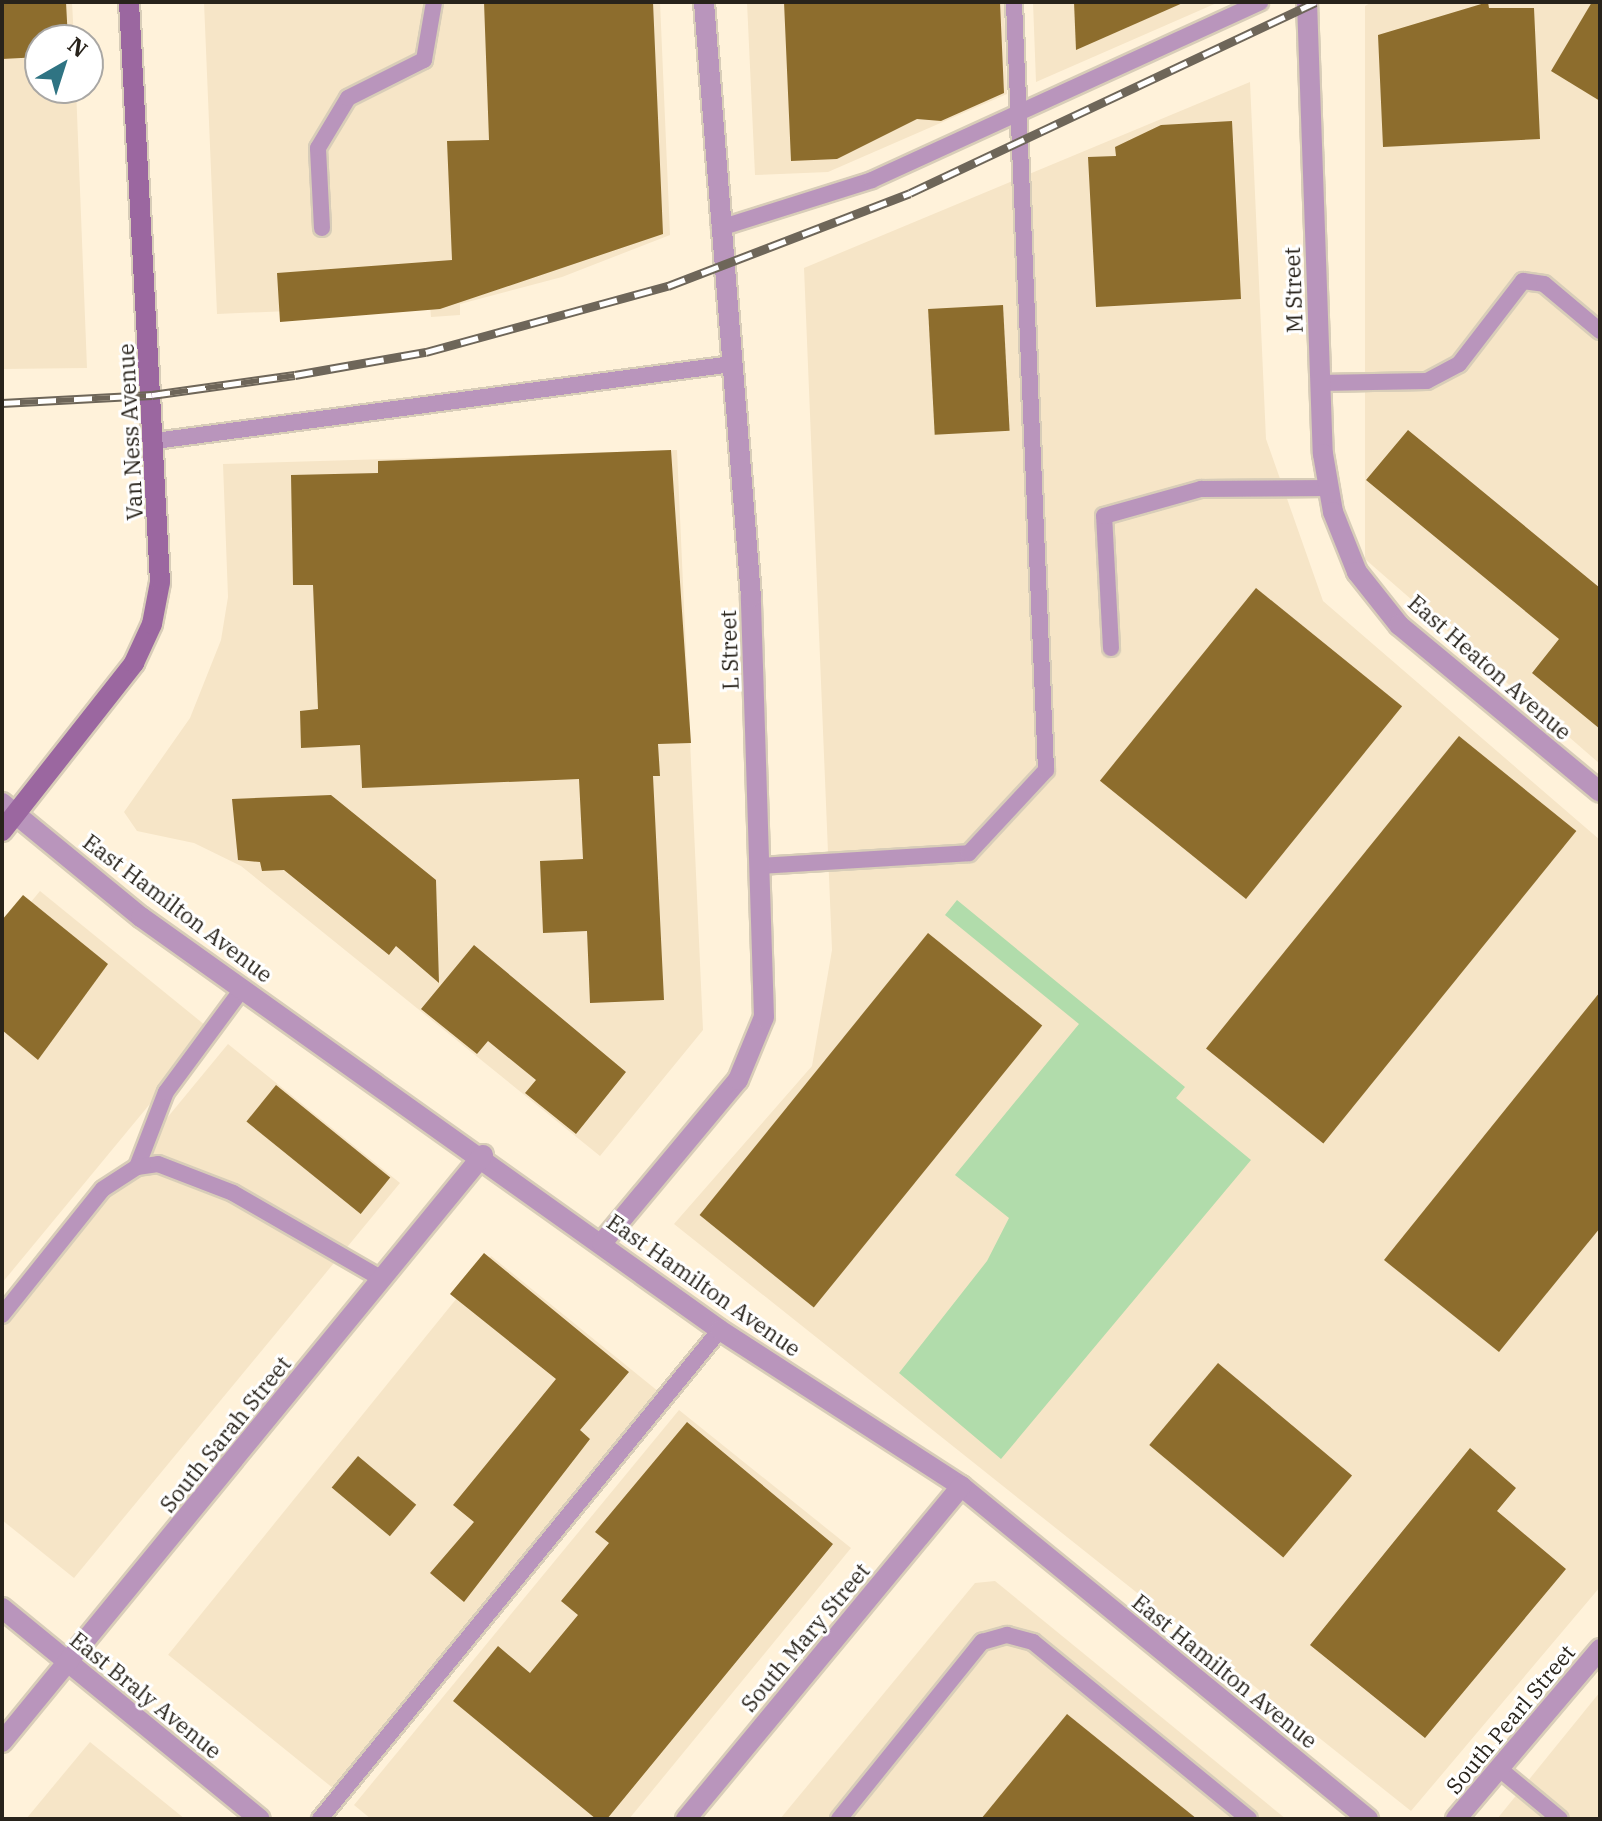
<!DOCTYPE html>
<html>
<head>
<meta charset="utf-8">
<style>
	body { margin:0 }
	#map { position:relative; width:1602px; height:1821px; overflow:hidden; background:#fff2da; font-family:"IBM Plex Serif",serif }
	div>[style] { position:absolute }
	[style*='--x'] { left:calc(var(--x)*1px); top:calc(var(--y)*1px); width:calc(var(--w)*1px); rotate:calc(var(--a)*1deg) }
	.built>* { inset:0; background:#f6e5c7; transform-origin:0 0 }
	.green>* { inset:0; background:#b1dcab }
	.building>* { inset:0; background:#8d6d2d; transform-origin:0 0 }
	.roads { filter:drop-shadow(2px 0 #d8cdb8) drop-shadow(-2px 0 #d8cdb8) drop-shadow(0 2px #d8cdb8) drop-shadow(0 -2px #d8cdb8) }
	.lane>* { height:16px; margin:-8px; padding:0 8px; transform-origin:8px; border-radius:8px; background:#b995bc }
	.street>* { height:20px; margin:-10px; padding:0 10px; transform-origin:10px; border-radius:10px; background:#b995bc }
	.secondary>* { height:20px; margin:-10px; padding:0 10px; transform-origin:10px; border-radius:10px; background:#9b67a0 }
	.rail>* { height:9px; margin-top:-4.5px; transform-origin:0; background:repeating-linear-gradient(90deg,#fff 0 18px,#6e6659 0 36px); box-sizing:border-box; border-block:2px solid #6e6659 }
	span { translate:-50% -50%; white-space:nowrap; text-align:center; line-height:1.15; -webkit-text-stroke:6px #fff; paint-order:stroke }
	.street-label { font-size:22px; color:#28231b }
	.frame { position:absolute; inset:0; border:4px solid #28231b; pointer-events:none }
	.north { position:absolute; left:24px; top:24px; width:80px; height:80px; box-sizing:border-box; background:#fff; border:2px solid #a9a7a4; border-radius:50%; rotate:39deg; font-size:22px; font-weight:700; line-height:32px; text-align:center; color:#28231b }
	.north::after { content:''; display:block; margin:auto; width:28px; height:36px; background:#2f7483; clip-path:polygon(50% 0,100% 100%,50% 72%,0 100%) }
</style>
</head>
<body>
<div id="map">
	<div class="built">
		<i style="clip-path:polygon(2px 2px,72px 2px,74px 40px,40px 40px,40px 88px,76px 88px,87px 368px,2px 369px)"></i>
		<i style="clip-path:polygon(204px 2px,660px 2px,670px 235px,562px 277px,460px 304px,460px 315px,431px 317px,430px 305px,217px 314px)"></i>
		<i style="clip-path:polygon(747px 2px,1004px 2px,1007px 94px,828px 172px,755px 175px)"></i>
		<i style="clip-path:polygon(1033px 2px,1219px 2px,1036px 82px)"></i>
		<i style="clip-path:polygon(1372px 2px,1600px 2px,1600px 764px,1365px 559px,1365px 6px)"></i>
		<i style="clip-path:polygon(1250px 82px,1266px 439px,1323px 601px,1600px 840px,1600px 1587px,1411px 1811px,674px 1224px,812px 1066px,832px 950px,804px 268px)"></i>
		<i style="clip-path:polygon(677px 450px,703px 1030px,600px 1156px,241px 866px,194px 843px,137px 831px,124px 812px,190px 718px,221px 640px,228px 597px,223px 464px)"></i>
		<i style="clip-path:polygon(40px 891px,211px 1030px,2px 1283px,2px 937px)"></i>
		<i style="clip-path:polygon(228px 1044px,400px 1183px,74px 1578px,2px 1520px,2px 1318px)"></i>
		<i style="left:491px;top:1256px;width:221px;height:513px;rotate:39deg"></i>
		<i style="clip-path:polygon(679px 1410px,851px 1548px,629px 1819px,371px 1819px,354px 1805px)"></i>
		<i style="clip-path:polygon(995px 1581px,1286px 1819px,780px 1819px,975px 1583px)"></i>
		<i style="clip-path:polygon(1600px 1692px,1600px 1819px,1497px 1819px)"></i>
		<i style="clip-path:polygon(90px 1742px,185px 1819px,26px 1819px)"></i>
	</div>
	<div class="green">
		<i style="clip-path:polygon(957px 900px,1185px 1087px,1176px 1098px,1251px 1160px,1001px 1459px,899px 1373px,987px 1261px,1009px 1218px,955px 1175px,1079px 1024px,945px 915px)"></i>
	</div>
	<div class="building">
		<i style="clip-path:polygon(2px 2px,66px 2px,68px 40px,40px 40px,40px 57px,2px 59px)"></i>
		<i style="clip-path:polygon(484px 2px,653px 2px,663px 234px,440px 309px,280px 322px,277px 273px,452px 260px,447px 141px,489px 140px)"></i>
		<i style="clip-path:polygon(784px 2px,1000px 2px,1004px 93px,941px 121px,917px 119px,837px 159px,791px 161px)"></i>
		<i style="clip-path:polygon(1074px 2px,1185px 2px,1076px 50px)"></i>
		<i style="clip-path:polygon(1488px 2px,1489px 8px,1534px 8px,1540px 139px,1383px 147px,1378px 35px)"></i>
		<i style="clip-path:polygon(1592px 2px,1600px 2px,1600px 101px,1551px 71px)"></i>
		<i style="clip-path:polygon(1232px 121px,1241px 299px,1096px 307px,1088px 157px,1116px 156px,1115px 147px,1161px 125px)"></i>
		<i style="left:1003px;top:305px;width:126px;height:75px;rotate:87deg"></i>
		<i style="clip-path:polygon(1408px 430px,1600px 588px,1600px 729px,1532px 673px,1559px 639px,1366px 480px)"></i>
		<i style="clip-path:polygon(671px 450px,691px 743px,658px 744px,660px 776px,653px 776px,664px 1000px,590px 1003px,587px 931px,543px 933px,540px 861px,583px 859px,579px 779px,362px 788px,360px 745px,301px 748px,300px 711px,318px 709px,313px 585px,293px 585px,291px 475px,378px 473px,378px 461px)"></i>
		<i style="left:1256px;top:588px;width:188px;height:248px;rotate:39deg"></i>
		<i style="left:1459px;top:736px;width:151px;height:402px;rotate:39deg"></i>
		<i style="clip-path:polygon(331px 795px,436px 880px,439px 983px,396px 946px,389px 955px,284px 870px,262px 871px,260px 862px,238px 860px,232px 799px)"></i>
		<i style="clip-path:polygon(23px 895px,108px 964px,38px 1060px,2px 1030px,2px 920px)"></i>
		<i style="left:928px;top:933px;width:147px;height:363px;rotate:39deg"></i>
		<i style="clip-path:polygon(474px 945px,626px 1072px,576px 1134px,525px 1093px,536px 1080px,488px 1041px,477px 1054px,421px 1009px)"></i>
		<i style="clip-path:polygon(1600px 992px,1600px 1228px,1499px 1352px,1384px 1260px)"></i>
		<i style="left:276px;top:1085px;width:147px;height:47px;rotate:39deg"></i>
		<i style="clip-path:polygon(484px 1253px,629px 1372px,580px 1430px,590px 1439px,464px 1602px,430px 1573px,474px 1522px,453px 1505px,556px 1379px,450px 1294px)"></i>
		<i style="left:1218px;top:1363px;width:175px;height:107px;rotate:40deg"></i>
		<i style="clip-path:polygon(687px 1422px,833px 1544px,607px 1819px,596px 1819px,453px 1701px,498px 1646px,530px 1673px,578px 1615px,561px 1601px,609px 1543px,595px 1532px)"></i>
		<i style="clip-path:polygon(1470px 1448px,1516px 1488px,1497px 1511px,1566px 1569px,1425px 1738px,1310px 1645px)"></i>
		<i style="left:358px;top:1456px;width:76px;height:41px;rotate:40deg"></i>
		<i style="clip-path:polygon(1067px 1714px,1197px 1819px,981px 1819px)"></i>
	</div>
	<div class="roads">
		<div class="lane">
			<i style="--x:322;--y:228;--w:80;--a:-92.9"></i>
			<i style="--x:318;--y:148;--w:58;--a:-59"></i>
			<i style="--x:348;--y:98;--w:85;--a:-26.6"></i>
			<i style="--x:424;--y:60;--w:59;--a:-80.2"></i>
			<i style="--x:720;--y:228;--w:159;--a:-17.5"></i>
			<i style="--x:872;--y:180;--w:427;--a:-24.6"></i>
			<i style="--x:1320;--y:383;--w:107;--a:-1.1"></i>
			<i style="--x:1427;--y:381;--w:36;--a:-28"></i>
			<i style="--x:1459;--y:364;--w:105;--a:-52.4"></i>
			<i style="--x:1523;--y:281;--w:21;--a:8"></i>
			<i style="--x:1544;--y:284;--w:73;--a:40"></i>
			<i style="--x:155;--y:441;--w:582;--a:-7.6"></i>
			<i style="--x:1111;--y:648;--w:132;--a:-93"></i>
			<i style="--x:1104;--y:516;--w:101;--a:-15.6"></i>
			<i style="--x:1201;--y:489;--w:128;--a:-0.4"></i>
			<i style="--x:759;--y:866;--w:210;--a:-3.5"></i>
			<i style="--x:969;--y:853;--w:113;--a:-47.1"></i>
			<i style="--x:1046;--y:770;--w:769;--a:-92.39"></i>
			<i style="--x:137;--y:1167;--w:80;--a:-68.9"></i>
			<i style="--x:166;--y:1092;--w:129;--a:-53.5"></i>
			<i style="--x:2;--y:1315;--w:161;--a:-51.3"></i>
			<i style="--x:103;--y:1189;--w:40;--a:-32.9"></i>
			<i style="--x:137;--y:1167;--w:21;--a:-8"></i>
			<i style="--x:158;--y:1164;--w:80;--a:21.1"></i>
			<i style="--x:233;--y:1193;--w:172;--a:30"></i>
			<i style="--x:1502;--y:1771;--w:75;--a:39.6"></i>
			<i style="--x:320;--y:1819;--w:632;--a:-50.72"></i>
			<i style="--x:839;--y:1819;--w:228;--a:-51.1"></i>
			<i style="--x:982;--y:1642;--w:26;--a:-16"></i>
			<i style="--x:1007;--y:1635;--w:27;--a:15"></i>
			<i style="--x:1033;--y:1642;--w:279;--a:39.3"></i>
		</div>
		<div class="street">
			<i style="--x:1307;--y:2;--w:452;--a:88"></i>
			<i style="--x:1323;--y:454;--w:59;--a:80.2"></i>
			<i style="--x:1333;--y:512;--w:65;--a:68.2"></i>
			<i style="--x:1357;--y:572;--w:68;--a:51.6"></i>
			<i style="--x:1399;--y:625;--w:261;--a:39.7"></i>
			<i style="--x:2;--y:803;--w:180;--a:39.4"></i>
			<i style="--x:141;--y:917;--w:711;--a:35.5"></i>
			<i style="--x:720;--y:1330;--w:287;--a:32.9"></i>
			<i style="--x:961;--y:1486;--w:526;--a:39.29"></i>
			<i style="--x:602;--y:1243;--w:212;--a:-50.2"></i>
			<i style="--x:738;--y:1080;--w:68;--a:-67.6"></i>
			<i style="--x:764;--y:1017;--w:420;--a:-91.8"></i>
			<i style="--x:751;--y:597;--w:597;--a:-94.52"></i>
			<i style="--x:2;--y:1608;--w:333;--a:39.3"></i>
			<i style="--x:2;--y:1742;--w:759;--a:-50.67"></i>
			<i style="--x:686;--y:1819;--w:432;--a:-50.4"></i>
			<i style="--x:1456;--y:1819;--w:223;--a:-49.7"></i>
		</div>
		<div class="secondary">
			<i style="--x:2;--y:831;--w:214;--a:-51.8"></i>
			<i style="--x:134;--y:663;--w:43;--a:-65.2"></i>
			<i style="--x:152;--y:624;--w:43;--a:-79.2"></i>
			<i style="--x:160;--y:582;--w:581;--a:-93.06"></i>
		</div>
	</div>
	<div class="rail">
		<i style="--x:2;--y:403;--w:150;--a:-3.1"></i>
		<i style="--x:152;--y:395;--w:144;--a:-8"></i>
		<i style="--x:295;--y:375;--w:133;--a:-10"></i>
		<i style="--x:426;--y:352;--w:251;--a:-15.3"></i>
		<i style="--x:668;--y:286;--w:259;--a:-21"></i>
		<i style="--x:910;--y:193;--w:448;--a:-25.2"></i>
	</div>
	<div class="street-label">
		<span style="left:1293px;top:290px;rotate:-92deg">M Street</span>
		<span style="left:130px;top:432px;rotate:-93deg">Van Ness Avenue</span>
		<span style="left:729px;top:650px;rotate:-92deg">L Street</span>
		<span style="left:1490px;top:667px;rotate:41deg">East Heaton Avenue</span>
		<span style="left:178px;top:908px;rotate:37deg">East Hamilton Avenue</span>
		<span style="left:704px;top:1285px;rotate:35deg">East Hamilton Avenue</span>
		<span style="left:225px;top:1434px;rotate:-51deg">South Sarah Street</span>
		<span style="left:805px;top:1637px;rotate:-50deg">South Mary Street</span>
		<span style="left:1225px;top:1671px;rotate:39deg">East Hamilton Avenue</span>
		<span style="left:146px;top:1695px;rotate:39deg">East Braly Avenue</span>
		<span style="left:1510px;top:1719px;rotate:-50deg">South Pearl Street</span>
	</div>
	<div class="frame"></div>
	<div class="north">N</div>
</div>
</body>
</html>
